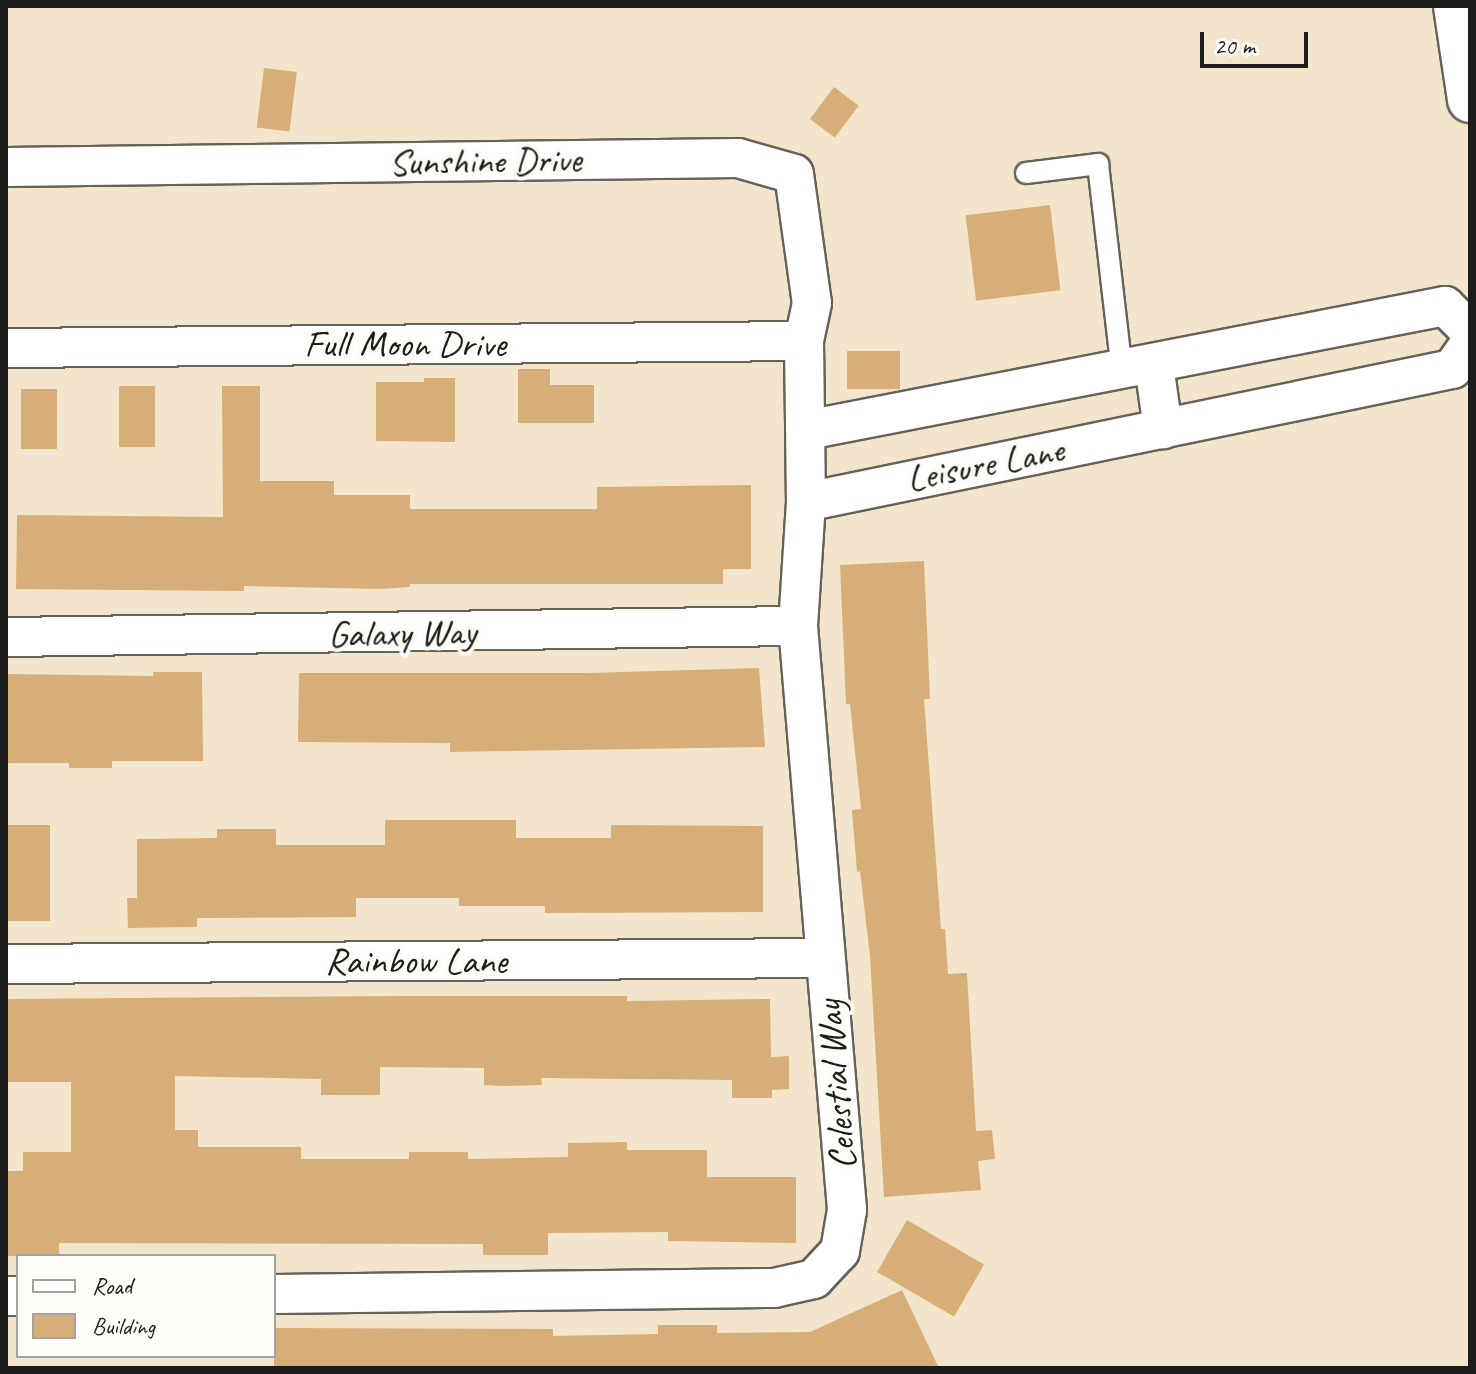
<!DOCTYPE html>
<html>
<head>
<meta charset="utf-8">
<style>
	body { margin:0 }
	#map { position:relative; width:1476px; height:1374px; overflow:hidden; background:#f3e5cb; font-family:Caveat,sans-serif }
	div>[style] { position:absolute }
	[style*='--x'] { left:calc(var(--x)*1px); top:calc(var(--y)*1px); width:calc(var(--w)*1px); rotate:calc(var(--a)*1deg) }
	.building>* { inset:0; background:#d7ae77; transform-origin:0 0 }
	.roads { filter:drop-shadow(2px 0 #676259) drop-shadow(-2px 0 #676259) drop-shadow(0 2px #676259) drop-shadow(0 -2px #676259) }
	.lane>* { height:20px; margin:-10px; padding:0 10px; transform-origin:10px; border-radius:10px; background:#fff }
	.street>* { height:38px; margin:-19px; padding:0 19px; transform-origin:19px; border-radius:19px; background:#fff }
	.primary>* { height:44px; margin:-22px; padding:0 22px; transform-origin:22px; border-radius:22px; background:#fff }
	span { translate:-50% -50%; white-space:nowrap; text-align:center; line-height:1.15; -webkit-text-stroke:8px #fdfcf7; paint-order:stroke }
	.street-label { font-size:38px; color:#1c1c1c }
	.frame { position:absolute; inset:0; border:8px solid #1c1c1c; pointer-events:none }
	.legend { position:absolute; left:16px; top:1254px; width:260px; height:104px; box-sizing:border-box; background:#fdfcf7; border:2px solid #a3a29f; margin:0; padding:10px 14px; list-style:none; font-size:24px; color:#1c1c1c }
	.legend li { display:flex; align-items:center; gap:16px; height:40px }
	.legend b { width:40px; border:2px solid #a3a29f }
	.scale { position:absolute; left:1200px; top:32px; width:108px; height:36px; box-sizing:border-box; border:4px solid #1c1c1c; border-top:0; padding-left:10px; font-size:24px; line-height:28px; white-space:nowrap; color:#1c1c1c; -webkit-text-stroke:6px #fdfcf7; paint-order:stroke }
</style>
</head>
<body>
<div id="map">
	<div class="building">
		<i style="left:264px;top:68px;width:33px;height:60px;rotate:7deg"></i>
		<i style="left:834px;top:87px;width:31px;height:40px;rotate:37deg"></i>
		<i style="left:1050px;top:205px;width:86px;height:85px;rotate:83deg"></i>
		<i style="left:847px;top:351px;width:53px;height:38px"></i>
		<i style="clip-path:polygon(518px 369px,550px 369px,550px 385px,594px 385px,594px 423px,518px 423px)"></i>
		<i style="clip-path:polygon(424px 378px,455px 378px,455px 442px,376px 441px,376px 382px,424px 382px)"></i>
		<i style="left:119px;top:386px;width:36px;height:61px"></i>
		<i style="clip-path:polygon(222px 386px,260px 386px,260px 481px,334px 481px,334px 495px,410px 495px,410px 509px,597px 509px,597px 487px,751px 485px,751px 569px,723px 569px,723px 584px,410px 584px,410px 587px,381px 589px,244px 586px,244px 591px,16px 589px,17px 515px,223px 517px)"></i>
		<i style="left:21px;top:389px;width:36px;height:60px"></i>
		<i style="clip-path:polygon(924px 561px,930px 699px,924px 699px,941px 929px,945px 929px,948px 974px,967px 973px,976px 1131px,992px 1130px,995px 1159px,978px 1161px,981px 1190px,884px 1197px,870px 956px,860px 871px,857px 872px,852px 810px,861px 809px,850px 704px,846px 704px,840px 565px)"></i>
		<i style="clip-path:polygon(759px 668px,765px 747px,450px 752px,450px 743px,298px 742px,299px 673px,589px 673px)"></i>
		<i style="clip-path:polygon(153px 672px,202px 672px,203px 761px,112px 761px,112px 768px,69px 768px,69px 763px,6px 763px,6px 674px,153px 676px)"></i>
		<i style="clip-path:polygon(385px 820px,516px 820px,516px 838px,611px 838px,611px 825px,763px 826px,763px 912px,545px 913px,545px 906px,459px 906px,459px 898px,356px 898px,356px 917px,197px 918px,197px 927px,128px 928px,127px 898px,137px 898px,137px 839px,217px 838px,217px 829px,276px 829px,276px 845px,385px 845px)"></i>
		<i style="left:6px;top:825px;width:44px;height:96px"></i>
		<i style="clip-path:polygon(402px 996px,627px 996px,627px 1001px,770px 999px,771px 1057px,789px 1056px,789px 1089px,772px 1090px,772px 1098px,732px 1098px,732px 1080px,541px 1078px,542px 1085px,504px 1086px,484px 1085px,484px 1068px,380px 1067px,380px 1095px,321px 1095px,321px 1079px,175px 1076px,175px 1130px,198px 1130px,198px 1147px,301px 1147px,301px 1159px,409px 1159px,409px 1152px,468px 1152px,468px 1159px,568px 1157px,568px 1143px,627px 1142px,627px 1150px,707px 1150px,707px 1177px,796px 1177px,796px 1243px,668px 1241px,668px 1232px,548px 1233px,548px 1255px,483px 1255px,483px 1244px,59px 1243px,59px 1256px,6px 1256px,6px 1171px,23px 1171px,23px 1152px,71px 1152px,71px 1082px,6px 1082px,6px 999px)"></i>
		<i style="left:907px;top:1220px;width:89px;height:60px;rotate:30deg"></i>
		<i style="clip-path:polygon(902px 1290px,939px 1368px,274px 1368px,274px 1328px,553px 1329px,553px 1336px,658px 1334px,658px 1325px,717px 1325px,717px 1333px,810px 1332px)"></i>
	</div>
	<div class="roads">
		<div class="lane">
			<i style="--x:1026;--y:173;--w:73;--a:-7.1"></i>
			<i style="--x:1098;--y:164;--w:208;--a:83.4"></i>
		</div>
		<div class="street">
			<i style="--x:6;--y:167;--w:732;--a:-0.7"></i>
			<i style="--x:738;--y:158;--w:58;--a:15.9"></i>
			<i style="--x:794;--y:174;--w:130;--a:82.1"></i>
			<i style="--x:812;--y:303;--w:39;--a:102"></i>
			<i style="--x:804;--y:341;--w:161;--a:89.3"></i>
			<i style="--x:806;--y:502;--w:124;--a:93.7"></i>
			<i style="--x:798;--y:626;--w:586;--a:85.2"></i>
			<i style="--x:847;--y:1210;--w:42;--a:99.7"></i>
			<i style="--x:840;--y:1251;--w:38;--a:133"></i>
			<i style="--x:814;--y:1279;--w:41;--a:167.3"></i>
			<i style="--x:774;--y:1288;--w:500;--a:179.31"></i>
			<i style="--x:6;--y:348;--w:798;--a:-0.5"></i>
			<i style="--x:1154;--y:365;--w:65;--a:82"></i>
			<i style="--x:807;--y:430;--w:650;--a:-11"></i>
			<i style="--x:1445;--y:306;--w:35;--a:45"></i>
			<i style="--x:806;--y:502;--w:660;--a:-11.63"></i>
			<i style="--x:1452;--y:369;--w:32;--a:-55"></i>
			<i style="--x:6;--y:637;--w:792;--a:-0.8"></i>
			<i style="--x:6;--y:964;--w:819;--a:-0.42"></i>
			<i style="--x:6;--y:1296;--w:12;--a:0"></i>
		</div>
		<div class="primary">
			<i style="--x:1456;--y:6;--w:95;--a:81.5"></i>
		</div>
	</div>
	<div class="street-label">
		<span style="left:485px;top:161px;rotate:-1deg">Sunshine Drive</span>
		<span style="left:405px;top:344px">Full Moon Drive</span>
		<span style="left:985px;top:464px;rotate:-11deg">Leisure Lane</span>
		<span style="left:402px;top:633px;rotate:-1deg">Galaxy Way</span>
		<span style="left:416px;top:961px">Rainbow Lane</span>
		<span style="left:836px;top:1085px;rotate:-95deg">Celestial Way</span>
	</div>
	<div class="frame"></div>
	<ul class="legend">
	<li><b style="height:10px;background:#fff"></b>Road</li>
	<li><b style="height:22px;background:#d7ae77"></b>Building</li>
	</ul>
	<div class="scale">20 m</div>
</div>
</body>
</html>
